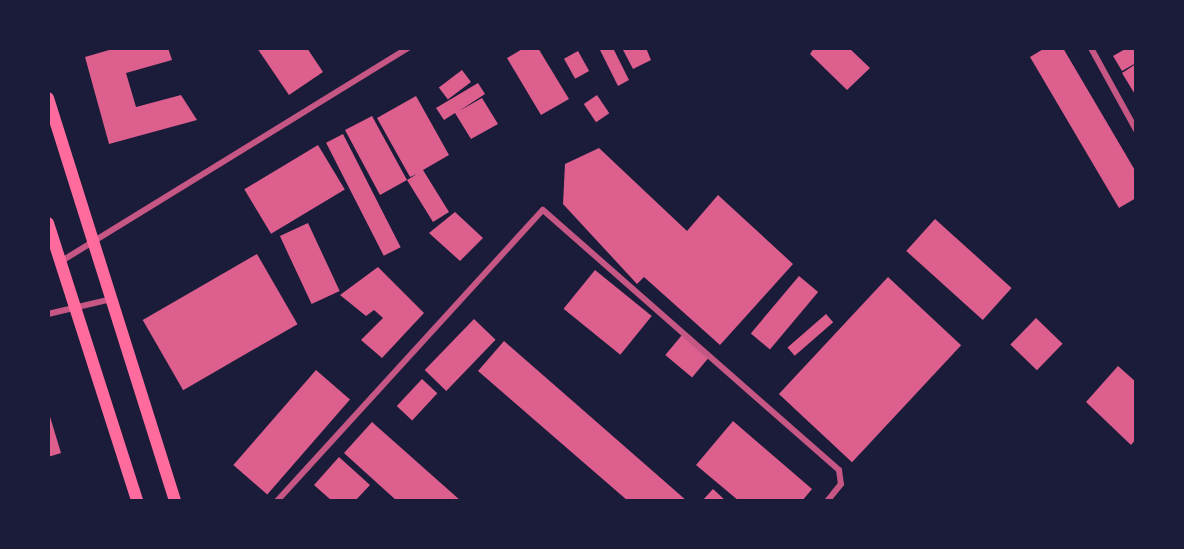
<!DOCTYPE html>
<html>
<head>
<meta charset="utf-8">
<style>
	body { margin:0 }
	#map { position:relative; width:1184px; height:549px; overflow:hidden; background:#1b1b3a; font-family:"Work Sans",sans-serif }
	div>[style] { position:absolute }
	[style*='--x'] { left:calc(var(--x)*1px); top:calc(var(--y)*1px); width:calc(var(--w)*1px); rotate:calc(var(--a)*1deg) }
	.building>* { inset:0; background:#dd5f8e; transform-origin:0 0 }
	.minor>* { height:6px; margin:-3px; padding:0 3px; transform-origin:3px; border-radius:3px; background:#c65784 }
	.secondary>* { height:12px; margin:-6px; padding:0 6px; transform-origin:6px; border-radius:6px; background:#ff6b9d }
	span { translate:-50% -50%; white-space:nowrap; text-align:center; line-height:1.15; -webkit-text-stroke:6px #1b1b3a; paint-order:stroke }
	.frame { position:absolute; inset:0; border:50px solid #1b1b3a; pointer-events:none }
</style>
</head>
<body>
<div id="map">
	<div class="building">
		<i style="clip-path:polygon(116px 48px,168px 48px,172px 60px,126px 73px,136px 107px,181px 95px,197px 120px,109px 144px,85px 57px)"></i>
		<i style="clip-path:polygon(257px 48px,307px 48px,323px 72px,289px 95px)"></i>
		<i style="clip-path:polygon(524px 48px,538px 48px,569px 99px,541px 115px,507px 58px)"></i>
		<i style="clip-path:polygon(599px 48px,613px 48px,629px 80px,618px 86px)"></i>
		<i style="clip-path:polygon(622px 48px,646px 48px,651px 60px,633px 69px)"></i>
		<i style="clip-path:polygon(814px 48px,849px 48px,870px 68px,847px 90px,810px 54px)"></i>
		<i style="clip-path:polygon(1045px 48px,1063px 48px,1136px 172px,1136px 198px,1119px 208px,1030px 57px)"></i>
		<i style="clip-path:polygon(1127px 48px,1136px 48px,1136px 63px,1122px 71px,1113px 56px)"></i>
		<i style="left:578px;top:51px;width:23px;height:16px;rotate:61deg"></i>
		<i style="clip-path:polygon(1136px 64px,1136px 96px,1122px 73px)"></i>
		<i style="left:462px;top:70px;width:15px;height:29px;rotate:53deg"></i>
		<i style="clip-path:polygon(478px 83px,485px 94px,459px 111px,482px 98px,498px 124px,471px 139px,455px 113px,444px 120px,436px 108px)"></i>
		<i style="left:597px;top:95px;width:22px;height:16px;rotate:56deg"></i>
		<i style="clip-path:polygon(416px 96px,449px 155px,423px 170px,449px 212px,433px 222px,407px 180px,380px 195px,345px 130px,372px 116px,407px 180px,417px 174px,410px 177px,377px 118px)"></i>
		<i style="left:343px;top:134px;width:127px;height:19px;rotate:63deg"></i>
		<i style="left:318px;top:145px;width:52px;height:86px;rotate:59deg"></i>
		<i style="clip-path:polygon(599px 148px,687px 231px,718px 195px,793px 264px,720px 345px,644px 277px,637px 284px,563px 204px,565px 164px)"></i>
		<i style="clip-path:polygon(455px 212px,483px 238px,460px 261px,429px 233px)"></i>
		<i style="left:935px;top:219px;width:103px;height:43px;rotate:42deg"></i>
		<i style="left:308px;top:223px;width:75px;height:31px;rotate:65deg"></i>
		<i style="left:257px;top:254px;width:81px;height:132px;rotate:60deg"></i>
		<i style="clip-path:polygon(378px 267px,424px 313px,382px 358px,361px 340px,383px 318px,374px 310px,366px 316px,340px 295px)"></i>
		<i style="left:595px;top:270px;width:73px;height:50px;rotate:39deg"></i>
		<i style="left:799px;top:276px;width:25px;height:75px;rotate:40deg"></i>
		<i style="left:888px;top:277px;width:100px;height:160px;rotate:43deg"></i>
		<i style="left:826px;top:314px;width:11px;height:51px;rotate:49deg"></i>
		<i style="left:1036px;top:318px;width:37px;height:37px;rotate:44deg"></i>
		<i style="left:474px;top:319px;width:30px;height:71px;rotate:44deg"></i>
		<i style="left:682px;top:335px;width:35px;height:26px;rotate:40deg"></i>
		<i style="clip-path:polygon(504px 341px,687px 501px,628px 501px,478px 371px)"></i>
		<i style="clip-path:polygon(1118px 366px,1136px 382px,1136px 439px,1131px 445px,1086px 402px)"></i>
		<i style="left:316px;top:370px;width:45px;height:126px;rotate:41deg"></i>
		<i style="left:422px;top:379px;width:21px;height:37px;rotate:43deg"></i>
		<i style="clip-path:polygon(48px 410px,61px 453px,48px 457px)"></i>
		<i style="clip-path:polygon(733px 421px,812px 489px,802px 501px,739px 501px,696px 465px)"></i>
		<i style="clip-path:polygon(372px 422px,461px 501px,397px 501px,344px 453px)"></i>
		<i style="clip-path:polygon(339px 457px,370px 485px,355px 501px,332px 501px,314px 485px)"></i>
		<i style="clip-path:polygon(713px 489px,726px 501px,702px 501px)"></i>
	</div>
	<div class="minor">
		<i style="--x:1091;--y:48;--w:94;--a:61.2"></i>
		<i style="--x:60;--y:262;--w:409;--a:-31.6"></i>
		<i style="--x:48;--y:314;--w:66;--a:-13.2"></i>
		<i style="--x:277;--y:501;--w:394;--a:-47.6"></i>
		<i style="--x:543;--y:210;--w:394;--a:41.3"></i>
		<i style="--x:839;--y:470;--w:14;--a:82"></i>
		<i style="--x:841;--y:484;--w:22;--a:129"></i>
	</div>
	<div class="secondary">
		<i style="--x:48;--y:98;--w:423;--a:72.5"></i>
		<i style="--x:48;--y:223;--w:292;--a:72.2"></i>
	</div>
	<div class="frame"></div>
</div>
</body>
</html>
